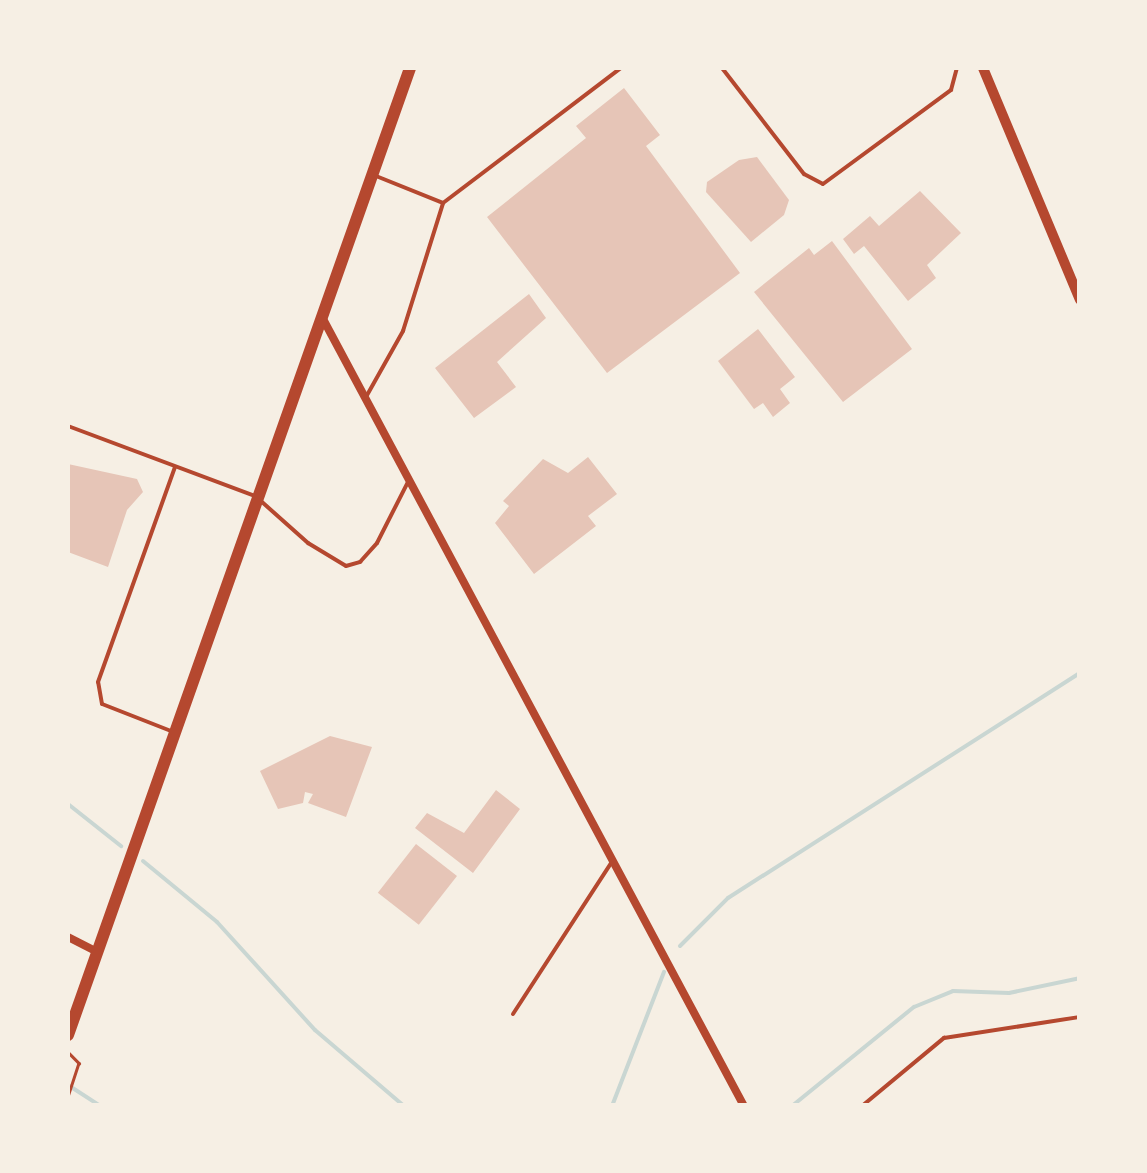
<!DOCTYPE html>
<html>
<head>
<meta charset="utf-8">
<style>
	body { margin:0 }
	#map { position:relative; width:1147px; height:1173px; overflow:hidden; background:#f6efe4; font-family:"Nunito Sans",sans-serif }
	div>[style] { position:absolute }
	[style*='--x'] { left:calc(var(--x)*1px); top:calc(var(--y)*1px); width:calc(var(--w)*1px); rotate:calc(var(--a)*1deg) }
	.stream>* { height:4px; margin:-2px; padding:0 2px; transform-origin:2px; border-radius:2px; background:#c9d6d2 }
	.building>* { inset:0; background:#e6c5b7; transform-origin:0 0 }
	.path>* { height:2.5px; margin:-1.25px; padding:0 1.25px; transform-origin:1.25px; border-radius:1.25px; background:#b5482f }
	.service>* { height:4px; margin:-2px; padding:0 2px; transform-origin:2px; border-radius:2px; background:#b5482f }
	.minor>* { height:8px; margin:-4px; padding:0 4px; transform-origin:4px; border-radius:4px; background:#b5482f }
	.tertiary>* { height:10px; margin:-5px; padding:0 5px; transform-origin:5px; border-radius:5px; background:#b5482f }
	.primary>* { height:12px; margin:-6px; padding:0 6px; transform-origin:6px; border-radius:6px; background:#b5482f }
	span { translate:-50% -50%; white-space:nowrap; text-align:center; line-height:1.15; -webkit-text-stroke:9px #f6efe4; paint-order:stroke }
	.frame { position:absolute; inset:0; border:70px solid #f6efe4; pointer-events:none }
</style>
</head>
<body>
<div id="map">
	<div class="stream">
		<i style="--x:68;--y:804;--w:68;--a:38.4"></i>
		<i style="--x:143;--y:861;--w:96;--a:39.5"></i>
		<i style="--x:217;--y:922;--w:146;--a:47.8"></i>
		<i style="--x:315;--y:1030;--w:117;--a:40.5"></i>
		<i style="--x:680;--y:946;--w:68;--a:-45"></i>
		<i style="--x:728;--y:898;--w:418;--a:-32.6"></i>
		<i style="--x:68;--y:1085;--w:38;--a:33"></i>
		<i style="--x:612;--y:1106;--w:144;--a:-68.8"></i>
		<i style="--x:792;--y:1106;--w:157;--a:-39.1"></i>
		<i style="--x:914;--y:1007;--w:42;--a:-22.3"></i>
		<i style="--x:953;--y:991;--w:56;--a:2"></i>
		<i style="--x:1009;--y:993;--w:73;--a:-11.9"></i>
	</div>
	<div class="building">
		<i style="clip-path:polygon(624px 88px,660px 135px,646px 146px,740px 273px,607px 373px,487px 217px,586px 138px,576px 126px)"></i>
		<i style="clip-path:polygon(757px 157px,789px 200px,784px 215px,751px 242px,706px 192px,707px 182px,739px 160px)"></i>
		<i style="clip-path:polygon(920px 191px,961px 233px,927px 265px,936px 278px,908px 301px,864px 246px,854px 254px,843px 239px,870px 216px,879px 226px)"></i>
		<i style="clip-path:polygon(832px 241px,912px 349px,843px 402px,754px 292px,809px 248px,814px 255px)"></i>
		<i style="clip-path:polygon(529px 294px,546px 318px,497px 362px,516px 387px,474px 418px,435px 368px)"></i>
		<i style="clip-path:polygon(758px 329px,795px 377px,780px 389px,790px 403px,773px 417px,763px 403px,754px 409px,718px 361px)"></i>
		<i style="clip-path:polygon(588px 457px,617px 494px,588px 516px,596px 526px,534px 574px,495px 523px,509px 506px,503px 501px,543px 459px,568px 473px)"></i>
		<i style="clip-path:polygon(68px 464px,137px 479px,143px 492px,127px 510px,108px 567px,68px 552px)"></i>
		<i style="clip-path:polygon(330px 736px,372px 747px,346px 817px,308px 803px,313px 794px,305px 792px,303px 803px,278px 809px,260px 771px)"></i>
		<i style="clip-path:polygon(496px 790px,520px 809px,473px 873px,415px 828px,427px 813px,464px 833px)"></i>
		<i style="left:416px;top:844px;width:52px;height:62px;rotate:38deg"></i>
	</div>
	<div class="path">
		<i style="--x:68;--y:1052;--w:16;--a:45"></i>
		<i style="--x:79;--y:1063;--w:36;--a:108"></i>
	</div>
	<div class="service">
		<i style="--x:722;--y:68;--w:134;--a:52.3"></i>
		<i style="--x:804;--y:174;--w:21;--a:28"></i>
		<i style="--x:823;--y:184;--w:159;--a:-36.3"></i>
		<i style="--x:951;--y:90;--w:23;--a:-75"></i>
		<i style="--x:376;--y:176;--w:72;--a:21.9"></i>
		<i style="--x:443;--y:203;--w:223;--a:-37.2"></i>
		<i style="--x:366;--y:397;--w:76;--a:-60.7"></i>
		<i style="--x:403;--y:331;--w:134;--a:-72.6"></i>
		<i style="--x:68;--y:426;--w:200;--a:20.5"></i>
		<i style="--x:262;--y:502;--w:62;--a:41.7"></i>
		<i style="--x:308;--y:543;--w:44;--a:31.2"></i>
		<i style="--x:346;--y:566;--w:15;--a:-16"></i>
		<i style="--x:360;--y:562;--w:25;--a:-48"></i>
		<i style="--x:377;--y:543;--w:68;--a:-63.1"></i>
		<i style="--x:171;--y:731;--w:74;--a:-158.6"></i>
		<i style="--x:102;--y:704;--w:22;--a:-100"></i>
		<i style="--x:98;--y:682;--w:228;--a:-70.3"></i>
		<i style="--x:513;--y:1014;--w:180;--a:-57"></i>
		<i style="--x:862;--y:1106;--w:107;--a:-39.7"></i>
		<i style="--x:944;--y:1038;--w:138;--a:-8.8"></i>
	</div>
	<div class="minor">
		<i style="--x:323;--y:319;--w:893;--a:61.86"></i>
		<i style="--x:68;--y:937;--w:33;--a:27"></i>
	</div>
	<div class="tertiary">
		<i style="--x:983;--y:68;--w:251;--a:67.3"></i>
	</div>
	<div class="primary">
		<i style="--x:68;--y:1035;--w:1026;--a:-70.52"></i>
	</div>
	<div class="frame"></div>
</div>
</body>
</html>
